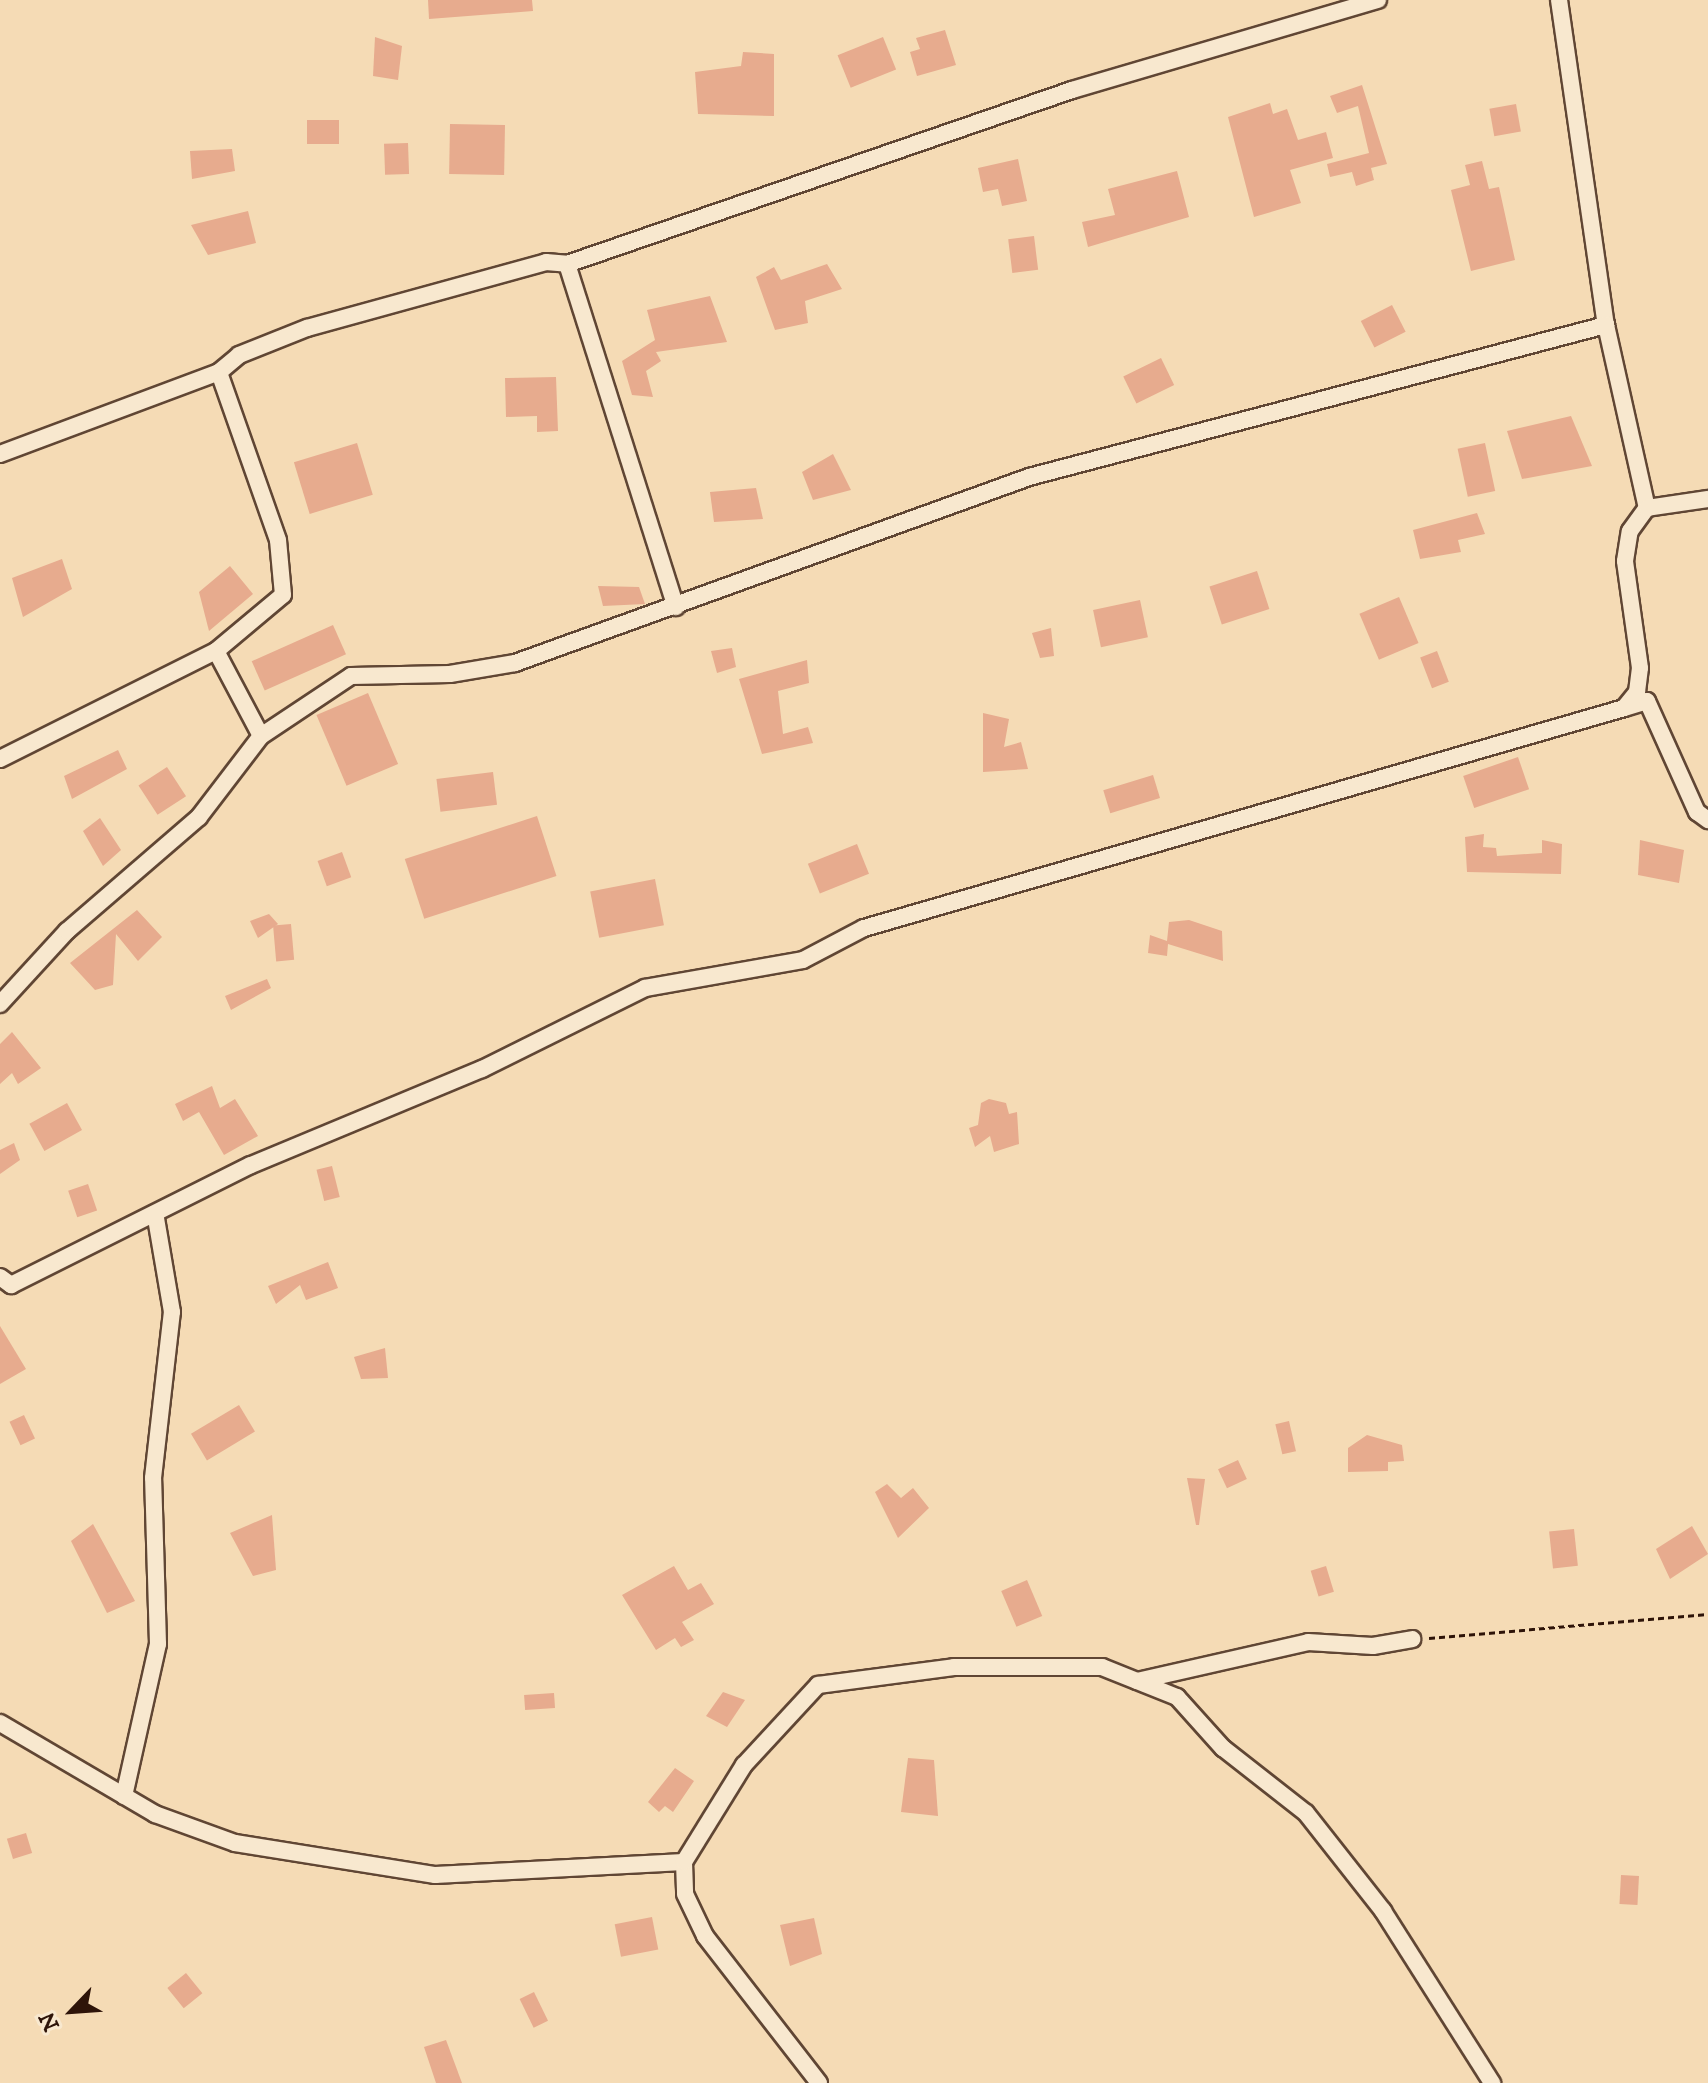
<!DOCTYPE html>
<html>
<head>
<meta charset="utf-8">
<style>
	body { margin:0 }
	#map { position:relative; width:1708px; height:2083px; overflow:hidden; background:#f5dbb5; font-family:"IM FELL DW Pica",serif }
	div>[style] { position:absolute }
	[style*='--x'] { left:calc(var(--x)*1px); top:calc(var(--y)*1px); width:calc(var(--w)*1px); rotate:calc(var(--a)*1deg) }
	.building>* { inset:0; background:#e7ab8e; transform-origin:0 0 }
	.path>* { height:3px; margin-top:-1.5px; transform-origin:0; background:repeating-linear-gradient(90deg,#2e1409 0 6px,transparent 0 10px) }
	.roads { filter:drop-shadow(2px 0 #604634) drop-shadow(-2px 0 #604634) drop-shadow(0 2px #604634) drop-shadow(0 -2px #604634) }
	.minor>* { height:16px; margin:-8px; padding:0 8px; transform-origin:8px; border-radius:8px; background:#f8e8cf }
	span { translate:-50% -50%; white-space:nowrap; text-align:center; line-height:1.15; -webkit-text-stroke:6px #f8e8cf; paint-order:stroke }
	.north { position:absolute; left:32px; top:1971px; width:80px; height:80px; -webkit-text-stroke:6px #f8e8cf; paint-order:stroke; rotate:245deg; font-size:22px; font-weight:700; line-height:32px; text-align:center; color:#2e1409 }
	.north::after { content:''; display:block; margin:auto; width:28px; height:36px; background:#2e1409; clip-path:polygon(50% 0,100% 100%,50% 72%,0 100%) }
</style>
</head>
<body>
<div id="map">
	<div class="building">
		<i style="clip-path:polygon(428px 0,532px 0,533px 11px,429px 19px)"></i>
		<i style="clip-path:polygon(945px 30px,956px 65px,917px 76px,910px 52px,920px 49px,916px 38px)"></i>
		<i style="clip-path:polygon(375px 37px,402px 46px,398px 80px,373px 76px)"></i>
		<i style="left:883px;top:37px;width:35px;height:49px;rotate:68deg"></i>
		<i style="clip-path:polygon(743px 52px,774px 54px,774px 116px,698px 114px,695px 72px,741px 66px)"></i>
		<i style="clip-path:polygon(1362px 85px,1387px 164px,1371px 168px,1374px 180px,1356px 186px,1352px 172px,1330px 177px,1327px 164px,1369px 153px,1358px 106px,1337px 113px,1330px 96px)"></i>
		<i style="clip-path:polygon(1270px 103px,1273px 114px,1287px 109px,1298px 140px,1326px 132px,1333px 158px,1290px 170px,1301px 203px,1254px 217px,1228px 117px)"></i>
		<i style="left:1516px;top:104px;width:28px;height:27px;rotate:80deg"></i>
		<i style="left:307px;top:120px;width:32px;height:24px"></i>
		<i style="left:450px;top:124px;width:55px;height:50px;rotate:1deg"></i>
		<i style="left:408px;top:143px;width:31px;height:24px;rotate:88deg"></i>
		<i style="clip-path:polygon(232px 149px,235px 171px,192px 179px,190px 151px)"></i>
		<i style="clip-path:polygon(1018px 159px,1027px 201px,1002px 206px,998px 189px,983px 192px,978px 168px)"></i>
		<i style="clip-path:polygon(1482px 161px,1489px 189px,1499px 187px,1515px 260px,1471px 271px,1451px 190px,1470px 185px,1465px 165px)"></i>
		<i style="clip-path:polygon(1177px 171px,1189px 217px,1088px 247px,1082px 222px,1115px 215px,1108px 189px)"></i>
		<i style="clip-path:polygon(248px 211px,256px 243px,208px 255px,191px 225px)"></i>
		<i style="left:1034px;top:236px;width:34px;height:26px;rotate:83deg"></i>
		<i style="clip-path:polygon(827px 264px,842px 289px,805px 301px,808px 323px,775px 330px,756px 277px,774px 267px,781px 280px)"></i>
		<i style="clip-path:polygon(710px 296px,727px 342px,656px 352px,661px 361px,646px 371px,653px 397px,632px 395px,622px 361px,655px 340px,647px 310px)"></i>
		<i style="left:1392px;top:305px;width:30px;height:35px;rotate:63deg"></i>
		<i style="left:1161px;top:358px;width:30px;height:42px;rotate:64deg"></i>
		<i style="clip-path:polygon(556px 377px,558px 431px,537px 432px,537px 416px,506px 417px,505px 378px)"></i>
		<i style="clip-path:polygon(1571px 416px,1592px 466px,1522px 479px,1507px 431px)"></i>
		<i style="left:357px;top:443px;width:54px;height:66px;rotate:73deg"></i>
		<i style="left:1485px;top:443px;width:49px;height:28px;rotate:78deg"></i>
		<i style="clip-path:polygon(833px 454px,851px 490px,813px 500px,802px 472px)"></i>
		<i style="clip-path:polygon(756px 488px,763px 519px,714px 522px,710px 492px)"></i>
		<i style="clip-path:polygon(1477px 513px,1485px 534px,1458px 540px,1461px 552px,1420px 559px,1413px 530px)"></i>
		<i style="clip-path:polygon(62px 559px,72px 589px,23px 617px,12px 578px)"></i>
		<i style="clip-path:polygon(230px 566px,253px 594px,209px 631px,199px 592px)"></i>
		<i style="left:1257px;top:571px;width:40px;height:50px;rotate:72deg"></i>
		<i style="clip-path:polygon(598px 586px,639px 587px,645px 604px,603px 606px)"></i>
		<i style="left:1399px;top:597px;width:50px;height:43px;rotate:67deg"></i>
		<i style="left:1140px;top:600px;width:38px;height:48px;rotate:78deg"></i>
		<i style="left:333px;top:625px;width:32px;height:89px;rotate:66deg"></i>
		<i style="clip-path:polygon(1051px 628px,1054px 656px,1040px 658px,1032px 633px)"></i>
		<i style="clip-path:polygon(732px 648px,736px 667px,717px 673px,711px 651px)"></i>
		<i style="left:1437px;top:651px;width:33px;height:18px;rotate:69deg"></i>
		<i style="clip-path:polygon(807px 660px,809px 683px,778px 691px,783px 734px,808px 727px,813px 743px,762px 754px,739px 679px)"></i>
		<i style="left:368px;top:693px;width:77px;height:56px;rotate:67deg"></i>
		<i style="clip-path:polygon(983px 713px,1009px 719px,1004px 747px,1021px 742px,1028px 769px,983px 772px)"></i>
		<i style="clip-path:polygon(118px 750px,127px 769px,72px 799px,64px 776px)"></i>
		<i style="left:1518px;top:757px;width:34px;height:58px;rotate:71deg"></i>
		<i style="left:167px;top:767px;width:35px;height:34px;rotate:57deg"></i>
		<i style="left:493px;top:772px;width:33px;height:57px;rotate:83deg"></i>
		<i style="left:1153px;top:775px;width:24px;height:52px;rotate:73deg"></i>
		<i style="left:537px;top:816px;width:63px;height:139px;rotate:72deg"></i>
		<i style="clip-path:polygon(100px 818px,121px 850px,103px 866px,83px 831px)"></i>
		<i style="clip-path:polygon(1484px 834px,1483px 847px,1496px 848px,1497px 856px,1542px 853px,1542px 840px,1562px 844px,1561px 874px,1467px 872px,1465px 837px)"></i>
		<i style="clip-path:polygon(1640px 840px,1684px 850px,1679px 883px,1638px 875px)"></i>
		<i style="left:857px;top:844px;width:32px;height:53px;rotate:68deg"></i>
		<i style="left:342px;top:852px;width:27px;height:26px;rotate:70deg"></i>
		<i style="left:655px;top:879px;width:47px;height:66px;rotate:79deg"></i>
		<i style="clip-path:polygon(137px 910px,162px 937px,138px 961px,116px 934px,113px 985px,95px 990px,70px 963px)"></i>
		<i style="clip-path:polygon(269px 914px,278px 924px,258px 938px,250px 921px)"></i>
		<i style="clip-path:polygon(1189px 920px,1222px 931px,1223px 961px,1168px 944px,1167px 956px,1148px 953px,1150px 935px,1167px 941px,1169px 922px)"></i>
		<i style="left:291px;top:924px;width:36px;height:18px;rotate:85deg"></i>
		<i style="clip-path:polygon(267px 979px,271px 988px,231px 1010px,225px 996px)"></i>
		<i style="clip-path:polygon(12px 1032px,41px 1068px,18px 1084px,12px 1073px,0 1084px,0 1044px)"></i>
		<i style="clip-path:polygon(212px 1086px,220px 1108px,235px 1099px,258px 1136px,224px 1155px,199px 1112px,183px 1121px,175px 1104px)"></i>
		<i style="clip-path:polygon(989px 1099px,1006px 1103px,1009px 1114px,1017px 1112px,1019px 1144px,994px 1152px,990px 1136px,975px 1147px,969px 1128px,978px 1125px,981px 1103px)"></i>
		<i style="left:67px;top:1103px;width:31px;height:43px;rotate:61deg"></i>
		<i style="clip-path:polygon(14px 1143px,20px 1160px,0 1174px,0 1150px)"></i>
		<i style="left:332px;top:1166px;width:32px;height:16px;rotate:76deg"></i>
		<i style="left:88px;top:1184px;width:28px;height:21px;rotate:71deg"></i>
		<i style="clip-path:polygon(328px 1262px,338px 1288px,306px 1300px,300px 1285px,276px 1304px,268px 1286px)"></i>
		<i style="clip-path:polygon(0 1326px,26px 1369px,0 1384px)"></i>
		<i style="clip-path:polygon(385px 1348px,388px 1378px,361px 1379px,354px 1357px)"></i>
		<i style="left:239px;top:1405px;width:31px;height:56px;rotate:59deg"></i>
		<i style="left:24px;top:1415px;width:26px;height:16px;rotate:65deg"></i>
		<i style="left:1289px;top:1421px;width:31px;height:14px;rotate:77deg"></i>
		<i style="clip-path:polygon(1367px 1435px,1402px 1445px,1404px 1461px,1388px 1462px,1388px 1471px,1348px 1472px,1348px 1448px)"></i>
		<i style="left:1238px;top:1460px;width:21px;height:22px;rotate:65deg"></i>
		<i style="clip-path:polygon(1187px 1478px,1205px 1479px,1199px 1525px,1196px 1525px)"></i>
		<i style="clip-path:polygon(887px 1484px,901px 1498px,913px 1488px,929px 1508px,898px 1538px,875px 1492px)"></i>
		<i style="clip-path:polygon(272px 1515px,276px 1570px,253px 1576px,230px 1533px)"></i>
		<i style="clip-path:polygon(93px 1524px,135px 1601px,107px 1613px,71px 1541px)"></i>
		<i style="clip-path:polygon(1692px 1526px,1708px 1554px,1670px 1579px,1656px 1549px)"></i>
		<i style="left:1574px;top:1529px;width:37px;height:25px;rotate:84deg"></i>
		<i style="clip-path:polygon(674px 1566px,688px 1590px,701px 1583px,714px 1604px,682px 1622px,694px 1640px,681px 1647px,675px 1638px,656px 1650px,622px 1595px)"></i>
		<i style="left:1326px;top:1566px;width:27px;height:16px;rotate:73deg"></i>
		<i style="left:1027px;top:1580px;width:39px;height:28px;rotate:67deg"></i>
		<i style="clip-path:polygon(723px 1692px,745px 1700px,727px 1727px,706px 1716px)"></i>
		<i style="left:554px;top:1693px;width:15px;height:30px;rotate:86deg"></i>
		<i style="clip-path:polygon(908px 1758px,934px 1760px,938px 1816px,901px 1812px)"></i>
		<i style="clip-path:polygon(675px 1768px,694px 1781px,673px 1812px,665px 1806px,659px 1812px,648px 1802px)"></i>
		<i style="left:26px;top:1833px;width:21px;height:20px;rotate:73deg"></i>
		<i style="left:1621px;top:1875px;width:18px;height:29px;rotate:3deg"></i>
		<i style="left:652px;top:1917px;width:33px;height:38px;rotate:79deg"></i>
		<i style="clip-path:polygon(814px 1918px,822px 1954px,790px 1966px,780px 1925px)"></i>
		<i style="left:186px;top:1973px;width:26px;height:24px;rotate:51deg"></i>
		<i style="left:534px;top:1992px;width:32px;height:16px;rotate:64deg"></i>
		<i style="clip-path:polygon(446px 2040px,462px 2083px,436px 2083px,424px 2047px)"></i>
	</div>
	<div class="path">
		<i style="--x:1429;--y:1638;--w:280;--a:-4.9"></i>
	</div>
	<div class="roads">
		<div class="minor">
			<i style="--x:1559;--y:0;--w:328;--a:81.8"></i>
			<i style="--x:1606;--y:325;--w:188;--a:77.4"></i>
			<i style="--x:567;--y:264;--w:360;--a:72.4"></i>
			<i style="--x:0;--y:454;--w:234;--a:-20.5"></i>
			<i style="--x:219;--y:372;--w:26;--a:-40"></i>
			<i style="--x:239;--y:355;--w:73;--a:-21.7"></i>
			<i style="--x:307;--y:328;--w:248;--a:-15.4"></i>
			<i style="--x:546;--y:262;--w:21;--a:5"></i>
			<i style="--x:567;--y:264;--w:534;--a:-19.01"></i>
			<i style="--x:1072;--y:90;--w:319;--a:-16.4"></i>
			<i style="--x:216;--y:651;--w:96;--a:62.1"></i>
			<i style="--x:1624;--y:708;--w:24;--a:-17"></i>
			<i style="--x:1647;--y:701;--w:122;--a:65.8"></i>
			<i style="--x:1697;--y:812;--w:14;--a:36"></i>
			<i style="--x:0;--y:759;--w:241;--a:-26.6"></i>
			<i style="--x:216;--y:651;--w:87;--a:-39.9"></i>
			<i style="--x:283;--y:595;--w:55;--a:-95.2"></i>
			<i style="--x:278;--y:540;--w:178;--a:-109.4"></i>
			<i style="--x:0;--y:1004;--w:99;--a:-47.5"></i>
			<i style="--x:67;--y:931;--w:174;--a:-40.8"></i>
			<i style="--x:199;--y:817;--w:102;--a:-52.6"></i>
			<i style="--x:261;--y:736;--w:108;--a:-33.7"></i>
			<i style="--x:351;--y:676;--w:99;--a:-1.2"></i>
			<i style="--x:450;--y:674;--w:66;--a:-9.6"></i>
			<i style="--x:515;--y:663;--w:547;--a:-19.89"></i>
			<i style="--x:1029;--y:477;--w:597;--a:-14.76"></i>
			<i style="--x:0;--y:1277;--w:14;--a:36"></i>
			<i style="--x:11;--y:1285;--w:268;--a:-26.6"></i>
			<i style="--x:251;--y:1165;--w:250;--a:-22.6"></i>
			<i style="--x:482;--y:1069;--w:182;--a:-26.4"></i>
			<i style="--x:645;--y:988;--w:160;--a:-10"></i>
			<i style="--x:803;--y:960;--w:69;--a:-27.7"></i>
			<i style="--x:864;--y:928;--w:791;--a:-16.14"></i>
			<i style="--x:1624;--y:708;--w:21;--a:-51"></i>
			<i style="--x:1637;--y:692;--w:24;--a:-83"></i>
			<i style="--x:1640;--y:668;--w:108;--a:-98"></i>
			<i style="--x:1625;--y:561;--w:30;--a:-81"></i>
			<i style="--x:1630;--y:531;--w:29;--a:-54"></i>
			<i style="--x:1647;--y:508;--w:62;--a:-8.4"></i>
			<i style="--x:1137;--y:1681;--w:175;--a:-12.8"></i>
			<i style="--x:1308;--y:1642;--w:65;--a:3.5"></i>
			<i style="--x:1373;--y:1646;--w:40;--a:-10"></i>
			<i style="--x:0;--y:1723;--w:180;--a:30.4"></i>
			<i style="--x:155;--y:1814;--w:85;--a:19.9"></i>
			<i style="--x:235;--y:1843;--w:203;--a:9.1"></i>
			<i style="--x:435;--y:1875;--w:249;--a:-3"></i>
			<i style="--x:684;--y:1862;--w:32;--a:88"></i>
			<i style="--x:685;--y:1894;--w:47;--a:64.5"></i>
			<i style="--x:705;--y:1936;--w:186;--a:52.2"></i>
			<i style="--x:124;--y:1796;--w:156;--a:-77.4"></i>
			<i style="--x:158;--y:1644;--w:166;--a:-91.7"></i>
			<i style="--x:153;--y:1478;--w:167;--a:-83.5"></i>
			<i style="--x:172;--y:1312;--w:100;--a:-99.7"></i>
			<i style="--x:684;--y:1862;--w:114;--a:-58.3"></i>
			<i style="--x:744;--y:1765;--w:109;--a:-47.2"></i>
			<i style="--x:818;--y:1685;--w:137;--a:-7.5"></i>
			<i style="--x:954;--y:1667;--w:148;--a:0"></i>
			<i style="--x:1102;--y:1667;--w:81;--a:21.8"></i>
			<i style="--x:1177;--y:1697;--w:69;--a:48"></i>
			<i style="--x:1223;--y:1748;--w:105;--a:38.1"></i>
			<i style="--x:1306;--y:1813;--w:125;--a:51.8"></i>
			<i style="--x:1383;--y:1911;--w:204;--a:57.6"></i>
		</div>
	</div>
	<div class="north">N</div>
</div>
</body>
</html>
